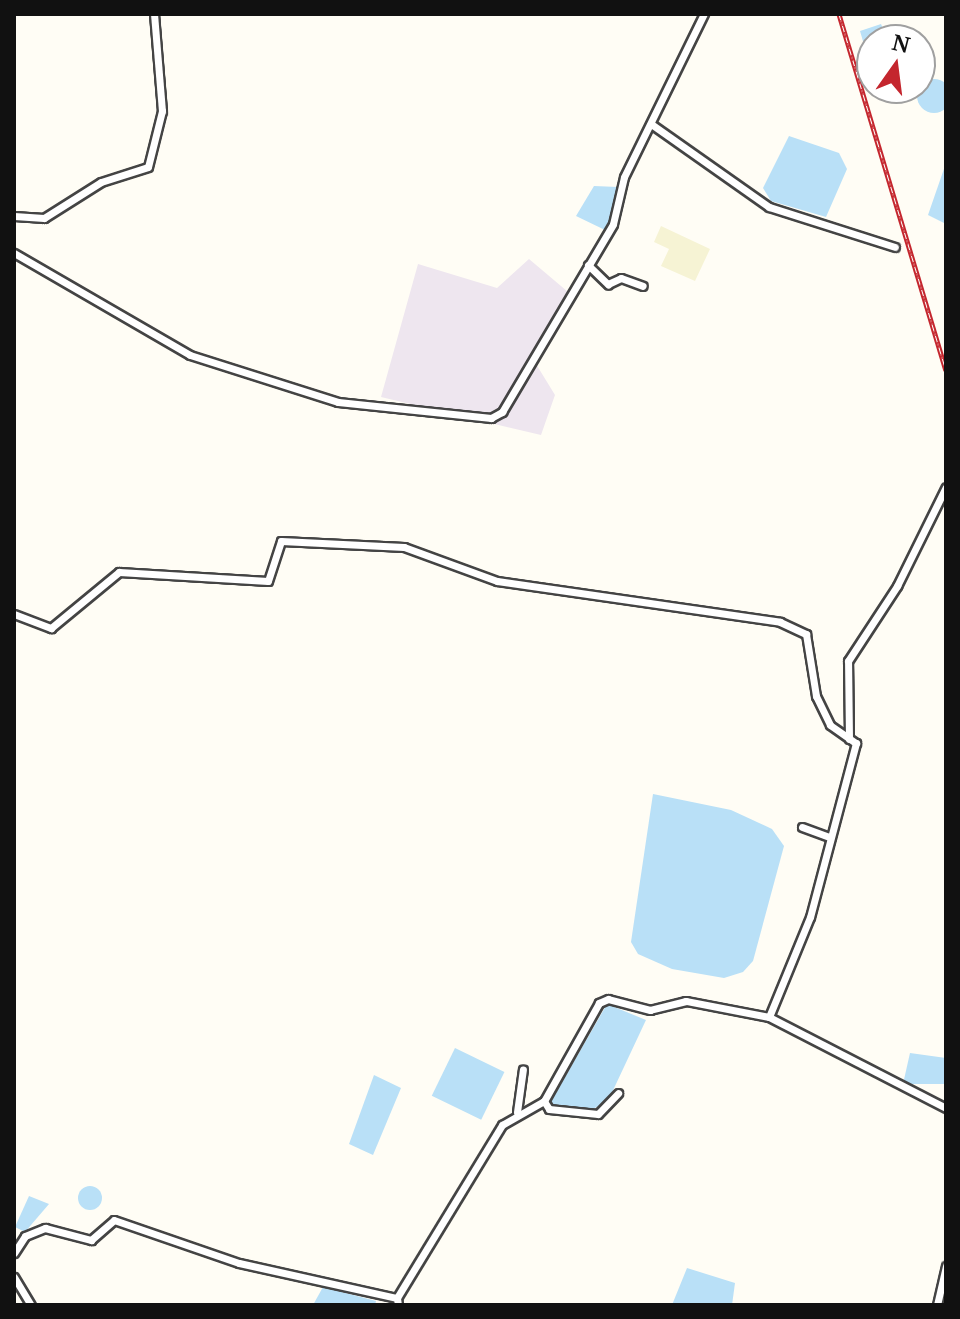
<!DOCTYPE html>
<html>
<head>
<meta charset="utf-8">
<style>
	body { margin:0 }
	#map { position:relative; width:960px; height:1319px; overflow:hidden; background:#fffdf5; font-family:"Noto Serif",serif }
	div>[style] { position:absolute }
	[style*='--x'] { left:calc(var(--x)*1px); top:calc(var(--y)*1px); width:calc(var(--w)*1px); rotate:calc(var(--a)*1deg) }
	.industrial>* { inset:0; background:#eee6ef }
	.farmland>* { inset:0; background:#f6f3d4 }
	.water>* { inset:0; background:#b9e0f7; transform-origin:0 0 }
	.round { border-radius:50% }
	.roads { filter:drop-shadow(2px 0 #444) drop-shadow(-2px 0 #444) drop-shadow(0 2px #444) drop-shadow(0 -2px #444) }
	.minor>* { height:7px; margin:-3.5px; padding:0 3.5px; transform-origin:3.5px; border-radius:3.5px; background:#fff }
	.rail>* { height:5px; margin-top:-2.5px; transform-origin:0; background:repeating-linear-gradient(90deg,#fff 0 6px,#c4262e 0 12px); box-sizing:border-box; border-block:2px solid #c4262e }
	span { translate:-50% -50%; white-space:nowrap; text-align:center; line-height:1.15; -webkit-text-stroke:8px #fff; paint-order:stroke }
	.frame { position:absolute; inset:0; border:16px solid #111; pointer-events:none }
	.north { position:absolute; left:856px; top:24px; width:80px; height:80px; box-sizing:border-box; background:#fff; border:2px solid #a0a0a0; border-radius:50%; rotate:14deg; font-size:22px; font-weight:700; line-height:32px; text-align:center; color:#111 }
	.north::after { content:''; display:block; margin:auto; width:28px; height:36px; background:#c4262e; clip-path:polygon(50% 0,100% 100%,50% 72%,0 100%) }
</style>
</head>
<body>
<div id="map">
	<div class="industrial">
		<i style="clip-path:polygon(529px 259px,574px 297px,536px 364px,555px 395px,541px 435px,381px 397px,418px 264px,497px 288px)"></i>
	</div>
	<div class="farmland">
		<i style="clip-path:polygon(661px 226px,710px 249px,695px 281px,661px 266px,669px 249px,654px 242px)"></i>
	</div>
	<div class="water">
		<i style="clip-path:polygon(881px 24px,888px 40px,872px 40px,872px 72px,860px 31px)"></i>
		<i class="round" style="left:917px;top:79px;width:34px;height:34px"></i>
		<i style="clip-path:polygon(789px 136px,839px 153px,847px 169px,826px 217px,771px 201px,763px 188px)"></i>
		<i style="clip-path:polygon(946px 163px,946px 224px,928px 215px)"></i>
		<i style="clip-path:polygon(594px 186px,618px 187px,615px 216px,605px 230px,576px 216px)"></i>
		<i style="clip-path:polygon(653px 794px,731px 810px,772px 829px,784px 846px,753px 961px,743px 972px,724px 978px,672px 969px,638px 954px,631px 942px)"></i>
		<i style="clip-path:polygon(607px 1004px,646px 1020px,608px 1101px,589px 1111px,549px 1105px)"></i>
		<i style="left:455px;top:1048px;width:55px;height:53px;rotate:26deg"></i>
		<i style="clip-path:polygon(910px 1053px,946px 1058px,946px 1084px,903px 1084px)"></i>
		<i style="clip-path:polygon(374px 1075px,401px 1088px,373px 1155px,349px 1144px)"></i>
		<i class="round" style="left:78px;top:1186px;width:24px;height:24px"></i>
		<i style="clip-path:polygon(29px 1196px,49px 1204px,25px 1232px,15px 1227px)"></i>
		<i style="clip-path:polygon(687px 1268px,735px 1283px,732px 1305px,672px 1305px)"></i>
		<i style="clip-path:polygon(323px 1287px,376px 1301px,375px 1305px,313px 1305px)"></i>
	</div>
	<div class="roads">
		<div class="minor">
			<i style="--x:651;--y:124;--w:144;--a:35.1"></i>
			<i style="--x:769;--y:207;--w:132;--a:17.6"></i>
			<i style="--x:14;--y:216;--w:30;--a:4"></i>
			<i style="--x:44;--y:218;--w:67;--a:-32.3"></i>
			<i style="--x:101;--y:182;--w:49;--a:-17.7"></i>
			<i style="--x:148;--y:167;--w:58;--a:-76"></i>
			<i style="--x:162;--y:111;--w:97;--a:-94.7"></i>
			<i style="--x:14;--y:253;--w:203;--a:30.1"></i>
			<i style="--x:190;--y:355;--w:155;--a:17.6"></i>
			<i style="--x:338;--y:402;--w:154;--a:6"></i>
			<i style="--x:491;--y:418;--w:13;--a:-29"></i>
			<i style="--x:502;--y:412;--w:218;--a:-59.4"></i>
			<i style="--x:613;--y:224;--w:48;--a:-76.8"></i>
			<i style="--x:624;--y:177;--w:182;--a:-63.9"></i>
			<i style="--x:588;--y:265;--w:28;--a:44"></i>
			<i style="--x:608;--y:284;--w:14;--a:-25"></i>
			<i style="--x:621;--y:278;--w:23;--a:20"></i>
			<i style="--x:14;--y:614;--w:40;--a:21"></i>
			<i style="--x:51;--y:628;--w:88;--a:-39.5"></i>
			<i style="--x:119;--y:572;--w:149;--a:3.5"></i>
			<i style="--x:268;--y:581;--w:42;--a:-72"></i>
			<i style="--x:281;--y:541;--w:123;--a:2.8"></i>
			<i style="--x:404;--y:547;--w:99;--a:20.1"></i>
			<i style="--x:497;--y:581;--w:286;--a:8.2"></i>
			<i style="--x:780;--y:622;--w:29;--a:25"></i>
			<i style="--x:806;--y:634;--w:63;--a:80.8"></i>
			<i style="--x:816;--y:696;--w:32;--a:64"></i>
			<i style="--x:830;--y:725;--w:32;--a:35"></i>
			<i style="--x:856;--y:743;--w:180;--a:104.8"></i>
			<i style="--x:810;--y:917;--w:108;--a:112.3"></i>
			<i style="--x:769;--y:1017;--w:85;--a:-169.1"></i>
			<i style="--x:686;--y:1001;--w:37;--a:166"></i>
			<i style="--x:650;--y:1010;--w:43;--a:-165.3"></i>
			<i style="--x:608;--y:999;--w:10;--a:156"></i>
			<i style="--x:599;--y:1003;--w:112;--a:119.3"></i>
			<i style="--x:544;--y:1101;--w:48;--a:150.3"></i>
			<i style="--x:502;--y:1125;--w:202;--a:121.3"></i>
			<i style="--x:849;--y:739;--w:78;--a:-90.7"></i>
			<i style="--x:848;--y:661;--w:90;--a:-56.8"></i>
			<i style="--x:897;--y:586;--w:110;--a:-63.7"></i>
			<i style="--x:802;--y:827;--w:29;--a:20"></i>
			<i style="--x:769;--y:1017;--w:199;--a:27.2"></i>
			<i style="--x:544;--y:1101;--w:9;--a:58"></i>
			<i style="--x:549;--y:1109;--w:49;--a:5.8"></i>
			<i style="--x:598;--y:1114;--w:29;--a:-46"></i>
			<i style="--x:517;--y:1112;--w:43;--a:-82.1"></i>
			<i style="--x:14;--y:1253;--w:20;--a:-57"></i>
			<i style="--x:25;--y:1236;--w:22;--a:-22"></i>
			<i style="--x:45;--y:1228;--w:48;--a:14.6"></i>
			<i style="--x:91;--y:1240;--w:30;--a:-41"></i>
			<i style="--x:114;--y:1220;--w:132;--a:19"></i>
			<i style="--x:239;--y:1263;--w:162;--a:12.5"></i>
			<i style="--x:397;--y:1298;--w:7;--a:82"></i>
			<i style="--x:14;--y:1277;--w:33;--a:59"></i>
			<i style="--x:937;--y:1305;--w:40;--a:-77"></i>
		</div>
	</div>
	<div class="rail">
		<i style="--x:839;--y:14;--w:372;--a:73.3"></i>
	</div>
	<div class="frame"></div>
	<div class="north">N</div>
</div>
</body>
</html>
